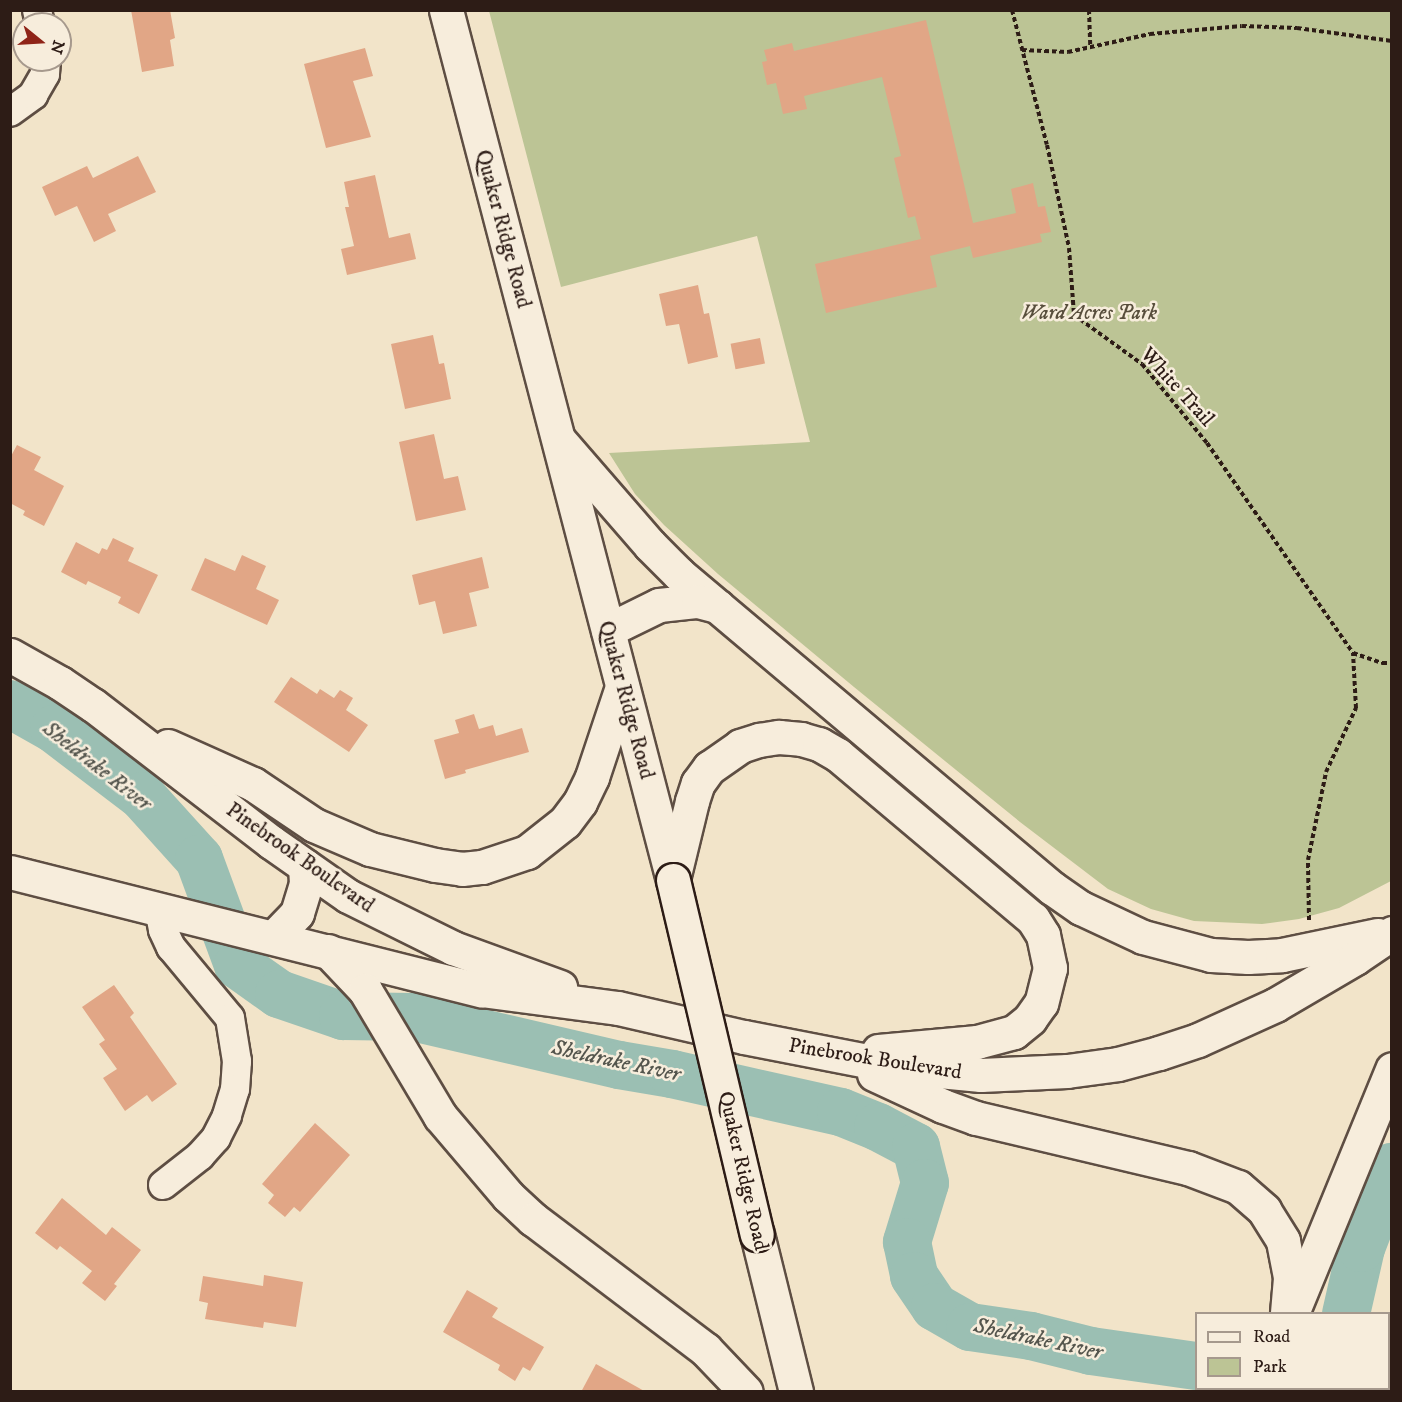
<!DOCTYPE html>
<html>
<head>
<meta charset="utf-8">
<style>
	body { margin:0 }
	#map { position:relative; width:1402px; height:1402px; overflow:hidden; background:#f2e4c9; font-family:"IM FELL DW Pica",serif }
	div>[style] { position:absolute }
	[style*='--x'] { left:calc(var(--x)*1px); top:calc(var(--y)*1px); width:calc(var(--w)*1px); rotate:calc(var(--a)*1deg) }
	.green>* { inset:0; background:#bcc495 }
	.river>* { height:48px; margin:-24px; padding:0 24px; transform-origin:24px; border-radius:24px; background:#9bbfb3 }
	.building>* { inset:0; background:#e1a686; transform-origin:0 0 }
	.path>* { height:4px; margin-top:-2px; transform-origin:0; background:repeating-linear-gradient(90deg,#2d1c16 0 4.5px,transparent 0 7.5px) }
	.roads { filter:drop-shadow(2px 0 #5e4e43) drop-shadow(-2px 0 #5e4e43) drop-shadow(0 2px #5e4e43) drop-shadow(0 -2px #5e4e43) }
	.street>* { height:28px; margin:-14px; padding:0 14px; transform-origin:14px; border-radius:14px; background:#f7eddc }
	.secondary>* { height:33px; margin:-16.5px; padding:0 16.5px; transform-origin:16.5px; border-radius:16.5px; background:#f7eddc }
	.bridges { filter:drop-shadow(2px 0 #2d1c16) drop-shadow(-2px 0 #2d1c16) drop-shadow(0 2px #2d1c16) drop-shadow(0 -2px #2d1c16) }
	.secondary-bridge>* { height:33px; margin:-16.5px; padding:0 16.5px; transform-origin:16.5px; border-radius:16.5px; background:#f7eddc }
	span { translate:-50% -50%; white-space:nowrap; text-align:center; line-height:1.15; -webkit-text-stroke:5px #f7eddc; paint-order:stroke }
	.street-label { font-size:21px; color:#2d1c16 }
	.park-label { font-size:21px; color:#584e3c; font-style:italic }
	.water-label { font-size:22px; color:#54554d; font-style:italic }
	.frame { position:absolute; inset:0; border:12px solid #2d1c16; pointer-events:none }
	.legend { position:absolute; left:1195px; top:1312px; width:195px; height:78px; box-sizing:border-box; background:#f7eddc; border:2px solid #a6998d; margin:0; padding:8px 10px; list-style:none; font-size:18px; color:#2d1c16 }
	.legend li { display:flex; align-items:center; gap:12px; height:30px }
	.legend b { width:30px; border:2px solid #a6998d }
	.north { position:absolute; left:12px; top:12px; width:60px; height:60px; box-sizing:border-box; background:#f7eddc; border:2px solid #a6998d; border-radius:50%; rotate:108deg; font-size:16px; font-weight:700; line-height:24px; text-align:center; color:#2d1c16 }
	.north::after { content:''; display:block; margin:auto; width:21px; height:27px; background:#8f2418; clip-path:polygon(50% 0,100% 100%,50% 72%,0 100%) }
</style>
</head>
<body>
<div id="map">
	<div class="green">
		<i style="clip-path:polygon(489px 11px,1391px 11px,1391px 881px,1339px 908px,1299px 919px,1262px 924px,1194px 921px,1151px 909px,1108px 889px,1020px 822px,854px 687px,718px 574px,664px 525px,635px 494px,609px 453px,810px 442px,757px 236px,561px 287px)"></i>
	</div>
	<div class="river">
		<i style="--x:10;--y:704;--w:51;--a:29.6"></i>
		<i style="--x:54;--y:729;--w:111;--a:37.3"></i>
		<i style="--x:142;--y:796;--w:85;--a:47.9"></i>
		<i style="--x:199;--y:859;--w:113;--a:69.8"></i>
		<i style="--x:238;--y:965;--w:50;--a:35.3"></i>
		<i style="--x:279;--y:994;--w:68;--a:19"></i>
		<i style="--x:343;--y:1016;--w:70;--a:0.8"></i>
		<i style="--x:413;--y:1017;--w:212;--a:13.1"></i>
		<i style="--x:619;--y:1065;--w:54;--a:9.6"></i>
		<i style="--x:672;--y:1074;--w:173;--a:12.7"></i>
		<i style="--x:841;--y:1112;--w:40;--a:22"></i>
		<i style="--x:878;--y:1127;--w:43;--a:27.8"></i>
		<i style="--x:916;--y:1147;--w:37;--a:76"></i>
		<i style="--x:925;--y:1183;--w:62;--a:107"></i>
		<i style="--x:907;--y:1242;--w:35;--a:78"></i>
		<i style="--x:914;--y:1276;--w:37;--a:56"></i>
		<i style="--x:935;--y:1307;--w:40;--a:29.7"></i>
		<i style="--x:970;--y:1327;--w:62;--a:8.4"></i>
		<i style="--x:1031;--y:1336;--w:62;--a:14"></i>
		<i style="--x:1091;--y:1351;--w:106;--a:8.1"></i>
		<i style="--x:1346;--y:1314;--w:68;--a:-77.2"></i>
		<i style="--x:1361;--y:1248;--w:87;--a:-69.1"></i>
	</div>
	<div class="building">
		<i style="clip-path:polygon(131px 10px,170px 10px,175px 38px,170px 40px,174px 66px,142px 72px)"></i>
		<i style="clip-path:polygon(926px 20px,973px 223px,1016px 213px,1011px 189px,1033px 183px,1038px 207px,1045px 206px,1051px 232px,1040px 234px,1042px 242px,973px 258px,970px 246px,930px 256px,937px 287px,826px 313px,815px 264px,921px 239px,915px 216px,908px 218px,894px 158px,901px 156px,882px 77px,804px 96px,807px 109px,783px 114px,776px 83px,767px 85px,762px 62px,767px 61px,764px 50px,792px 43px,794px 51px)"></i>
		<i style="clip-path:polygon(365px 48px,373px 76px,353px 81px,371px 137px,326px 148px,304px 64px)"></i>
		<i style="clip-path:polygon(138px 156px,156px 192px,108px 214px,116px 231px,94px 242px,77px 206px,55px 216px,42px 187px,87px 166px,93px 178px)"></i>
		<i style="clip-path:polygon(375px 175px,389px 238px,410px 233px,416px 259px,347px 275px,341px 249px,354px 246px,345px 207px,349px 207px,344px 182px)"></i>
		<i style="clip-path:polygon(698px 285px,704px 314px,709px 313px,718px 357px,688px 364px,679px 324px,666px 326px,659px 294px)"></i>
		<i style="clip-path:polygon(433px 335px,439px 364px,444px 363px,451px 399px,405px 409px,391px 344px)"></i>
		<i style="left:760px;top:338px;width:26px;height:30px;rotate:79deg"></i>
		<i style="clip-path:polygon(434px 434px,444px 479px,458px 476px,466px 510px,416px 521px,399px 442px)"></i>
		<i style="clip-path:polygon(17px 445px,41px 457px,34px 470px,64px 486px,44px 526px,23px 515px,25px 511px,10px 503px,10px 458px)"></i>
		<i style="clip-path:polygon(113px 538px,134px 548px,128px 561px,158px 575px,139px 614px,118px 603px,121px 597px,88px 581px,86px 585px,61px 572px,76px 542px,99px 554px,102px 548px,107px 550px)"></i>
		<i style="clip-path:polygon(242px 555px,266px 566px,256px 589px,279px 600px,267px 625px,191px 590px,205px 558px,235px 571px)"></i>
		<i style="clip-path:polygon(482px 557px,489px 588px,469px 593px,477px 626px,443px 634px,435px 601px,419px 605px,412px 575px)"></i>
		<i style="clip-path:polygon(291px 677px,317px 694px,320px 689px,334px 698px,340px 690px,353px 698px,346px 710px,368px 725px,349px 752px,274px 702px)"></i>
		<i style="clip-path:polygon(474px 714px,479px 729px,493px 725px,496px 736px,522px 728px,529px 752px,465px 770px,466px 773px,445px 779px,434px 740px,459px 733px,455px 720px)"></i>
		<i style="clip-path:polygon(114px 985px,134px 1013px,130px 1017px,177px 1084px,152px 1102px,147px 1095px,125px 1111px,103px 1078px,117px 1069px,99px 1044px,105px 1040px,82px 1007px)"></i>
		<i style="clip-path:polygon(315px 1123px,350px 1155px,300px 1212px,294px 1207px,285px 1217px,268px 1203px,274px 1195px,262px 1184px)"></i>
		<i style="clip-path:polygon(62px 1198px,106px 1235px,112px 1227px,141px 1250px,114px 1284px,117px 1286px,105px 1301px,82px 1283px,92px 1271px,60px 1246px,57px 1250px,35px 1233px)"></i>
		<i style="clip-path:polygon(264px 1275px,303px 1282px,296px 1327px,264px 1322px,263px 1328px,205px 1319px,208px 1303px,199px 1301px,203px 1276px,263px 1286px)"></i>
		<i style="clip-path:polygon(467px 1290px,498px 1308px,492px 1317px,544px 1347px,530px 1371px,523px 1367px,515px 1381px,498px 1370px,500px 1365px,443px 1332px)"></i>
		<i style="clip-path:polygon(596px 1364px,646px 1392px,581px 1392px)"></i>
	</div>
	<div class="path">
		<i style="--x:1012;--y:10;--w:139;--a:75.5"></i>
		<i style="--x:1047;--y:145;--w:105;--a:77.9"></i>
		<i style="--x:1069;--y:248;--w:67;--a:85.7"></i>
		<i style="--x:1074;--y:315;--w:84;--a:35.8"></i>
		<i style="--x:1142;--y:364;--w:102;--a:50.6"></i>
		<i style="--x:1207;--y:443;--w:256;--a:55.2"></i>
		<i style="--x:1353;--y:653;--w:31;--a:19"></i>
		<i style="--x:1382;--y:663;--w:10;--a:0"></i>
		<i style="--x:1089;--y:10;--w:37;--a:88"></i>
		<i style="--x:1022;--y:50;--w:46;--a:2.5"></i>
		<i style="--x:1068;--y:52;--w:84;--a:-12.4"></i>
		<i style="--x:1150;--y:34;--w:92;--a:-5"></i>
		<i style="--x:1242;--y:26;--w:55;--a:2.1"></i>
		<i style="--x:1297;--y:28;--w:96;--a:7.8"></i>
		<i style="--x:1309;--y:920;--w:60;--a:-91"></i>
		<i style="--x:1308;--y:860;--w:90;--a:-78.4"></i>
		<i style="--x:1326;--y:772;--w:71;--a:-64.9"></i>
		<i style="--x:1356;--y:708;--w:55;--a:-93.1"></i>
	</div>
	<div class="roads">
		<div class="street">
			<i style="--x:37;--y:10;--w:14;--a:78"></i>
			<i style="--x:10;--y:112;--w:29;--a:-36"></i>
			<i style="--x:33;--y:95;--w:24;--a:-60"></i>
			<i style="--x:45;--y:74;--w:14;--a:-86"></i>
			<i style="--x:159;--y:909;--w:21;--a:79"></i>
			<i style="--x:163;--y:930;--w:19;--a:65"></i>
			<i style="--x:171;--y:947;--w:92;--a:50.3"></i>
			<i style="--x:230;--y:1018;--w:44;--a:80.8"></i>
			<i style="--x:237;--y:1061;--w:28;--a:94"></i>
			<i style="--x:235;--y:1089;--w:28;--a:107"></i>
			<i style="--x:227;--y:1116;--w:25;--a:117"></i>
			<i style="--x:216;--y:1138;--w:24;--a:132"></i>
			<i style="--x:200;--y:1156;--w:47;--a:141.9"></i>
		</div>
		<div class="secondary">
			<i style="--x:446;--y:10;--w:899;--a:75.38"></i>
			<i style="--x:559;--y:440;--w:139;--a:49.1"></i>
			<i style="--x:650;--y:545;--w:41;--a:45"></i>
			<i style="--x:679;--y:574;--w:488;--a:40.1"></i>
			<i style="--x:1052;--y:888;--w:35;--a:35"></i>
			<i style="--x:1081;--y:908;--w:68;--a:25.1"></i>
			<i style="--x:1143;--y:937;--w:70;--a:14.8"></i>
			<i style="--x:1211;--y:955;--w:37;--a:3"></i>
			<i style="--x:1248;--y:957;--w:34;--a:-3"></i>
			<i style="--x:1282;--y:955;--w:98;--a:-11.8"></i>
			<i style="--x:608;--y:630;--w:57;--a:-26.1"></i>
			<i style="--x:659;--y:605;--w:39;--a:-6"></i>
			<i style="--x:698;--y:601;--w:20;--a:15"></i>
			<i style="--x:10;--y:655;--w:57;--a:29.2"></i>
			<i style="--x:60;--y:683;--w:40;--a:34"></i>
			<i style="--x:93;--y:705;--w:225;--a:37.6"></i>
			<i style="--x:271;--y:842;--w:94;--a:35"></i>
			<i style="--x:348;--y:896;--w:117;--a:26.3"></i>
			<i style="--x:453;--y:948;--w:114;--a:20"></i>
			<i style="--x:168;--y:746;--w:93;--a:24.1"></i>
			<i style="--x:253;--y:784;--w:73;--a:33.9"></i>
			<i style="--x:314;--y:825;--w:61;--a:23.2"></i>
			<i style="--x:370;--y:849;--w:67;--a:13.8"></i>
			<i style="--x:435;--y:865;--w:27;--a:8"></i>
			<i style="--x:462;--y:869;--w:20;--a:-6"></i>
			<i style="--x:482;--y:867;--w:47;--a:-18.4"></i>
			<i style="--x:527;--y:852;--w:48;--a:-38.3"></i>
			<i style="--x:565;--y:822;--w:25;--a:-53"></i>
			<i style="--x:580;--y:802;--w:28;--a:-64"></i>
			<i style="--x:592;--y:777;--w:95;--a:-71.6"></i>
			<i style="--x:10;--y:872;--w:486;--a:14.1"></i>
			<i style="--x:481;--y:990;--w:138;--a:7.5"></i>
			<i style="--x:618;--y:1008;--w:129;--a:13"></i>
			<i style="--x:744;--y:1037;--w:157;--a:11"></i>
			<i style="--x:898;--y:1067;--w:83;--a:5.5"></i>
			<i style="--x:981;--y:1075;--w:86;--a:-2.7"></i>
			<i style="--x:1067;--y:1071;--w:51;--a:-7.8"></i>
			<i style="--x:1118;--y:1064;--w:42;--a:-15"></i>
			<i style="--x:1159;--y:1053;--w:41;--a:-18.4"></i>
			<i style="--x:1198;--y:1040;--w:85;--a:-24.4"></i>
			<i style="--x:1275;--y:1005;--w:93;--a:-30.4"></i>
			<i style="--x:1355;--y:958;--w:45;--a:-34"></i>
			<i style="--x:674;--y:875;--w:76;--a:-76.3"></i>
			<i style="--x:692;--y:801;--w:19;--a:-72"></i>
			<i style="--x:698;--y:783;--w:19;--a:-54"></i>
			<i style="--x:709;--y:768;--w:38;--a:-35"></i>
			<i style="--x:740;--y:746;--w:20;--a:-18"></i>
			<i style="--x:759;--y:740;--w:20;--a:-9"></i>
			<i style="--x:779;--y:737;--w:22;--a:5"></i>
			<i style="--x:801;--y:739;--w:19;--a:16"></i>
			<i style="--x:819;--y:744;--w:22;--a:30"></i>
			<i style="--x:838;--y:755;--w:255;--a:40.1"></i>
			<i style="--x:1033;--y:919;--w:19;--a:58"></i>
			<i style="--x:1043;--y:935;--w:34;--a:78"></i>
			<i style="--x:1050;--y:968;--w:36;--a:104"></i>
			<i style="--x:1041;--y:1003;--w:19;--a:125"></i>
			<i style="--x:1030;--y:1019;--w:21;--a:141"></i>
			<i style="--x:1014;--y:1032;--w:38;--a:165"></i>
			<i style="--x:977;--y:1042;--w:99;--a:174.8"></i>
			<i style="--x:274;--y:937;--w:33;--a:-46"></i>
			<i style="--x:297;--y:913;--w:30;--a:-73"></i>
			<i style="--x:306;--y:884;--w:18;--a:-93"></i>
			<i style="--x:328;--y:951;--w:54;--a:46.5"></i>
			<i style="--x:365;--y:990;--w:147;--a:59.2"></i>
			<i style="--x:440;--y:1116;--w:105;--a:49.6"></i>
			<i style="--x:508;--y:1196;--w:34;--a:43"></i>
			<i style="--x:533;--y:1219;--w:216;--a:37.1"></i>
			<i style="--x:705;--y:1349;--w:59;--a:46.4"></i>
			<i style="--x:874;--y:1074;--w:76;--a:24.9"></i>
			<i style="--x:943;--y:1106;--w:35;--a:20"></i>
			<i style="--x:976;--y:1118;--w:218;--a:13.3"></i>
			<i style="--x:1188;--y:1168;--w:53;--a:20.8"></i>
			<i style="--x:1238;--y:1187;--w:35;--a:41"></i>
			<i style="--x:1264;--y:1210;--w:36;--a:58"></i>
			<i style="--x:1283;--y:1241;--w:38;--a:79"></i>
			<i style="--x:1290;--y:1278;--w:36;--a:95"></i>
			<i style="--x:757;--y:1234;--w:163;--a:76.1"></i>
			<i style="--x:1295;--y:1306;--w:256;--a:-67.7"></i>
			<i style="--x:1261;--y:1392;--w:4;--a:-76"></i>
		</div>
	</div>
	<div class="bridges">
		<div class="secondary-bridge">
			<i style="--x:673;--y:880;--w:364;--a:76.7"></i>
		</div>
	</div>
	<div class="street-label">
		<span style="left:503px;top:229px;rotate:75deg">Quaker Ridge Road</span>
		<span style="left:1177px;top:387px;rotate:48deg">White Trail</span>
		<span style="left:626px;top:700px;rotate:75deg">Quaker Ridge Road</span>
		<span style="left:300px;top:858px;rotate:35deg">Pinebrook Boulevard</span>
		<span style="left:875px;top:1059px;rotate:9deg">Pinebrook Boulevard</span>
		<span style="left:743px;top:1171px;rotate:77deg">Quaker Ridge Road</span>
	</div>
	<div class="park-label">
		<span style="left:1089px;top:313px">Ward Acres Park</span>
	</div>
	<div class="water-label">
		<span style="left:97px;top:766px;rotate:38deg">Sheldrake River</span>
		<span style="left:616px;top:1061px;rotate:12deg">Sheldrake River</span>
		<span style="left:1038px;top:1339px;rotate:12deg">Sheldrake River</span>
	</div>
	<div class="frame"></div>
	<ul class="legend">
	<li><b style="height:8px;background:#f7eddc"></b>Road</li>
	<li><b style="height:16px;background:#bcc495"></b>Park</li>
	</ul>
	<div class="north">N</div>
</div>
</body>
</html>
